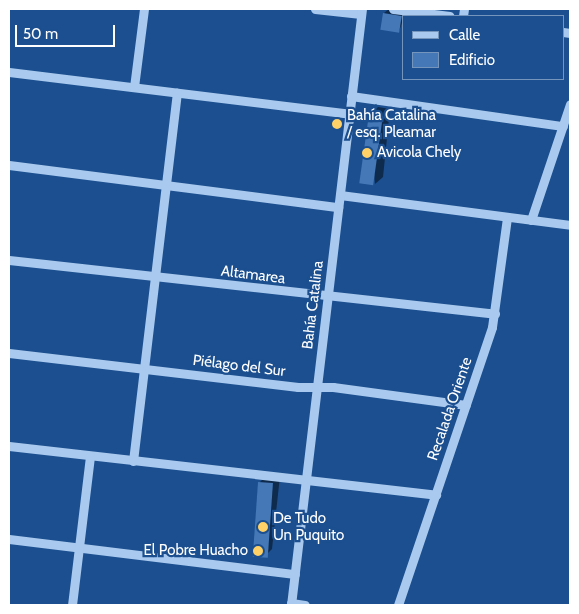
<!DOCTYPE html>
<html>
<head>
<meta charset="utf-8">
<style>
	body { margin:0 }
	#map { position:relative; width:579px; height:614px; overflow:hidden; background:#1b4f8f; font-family:Cabin,sans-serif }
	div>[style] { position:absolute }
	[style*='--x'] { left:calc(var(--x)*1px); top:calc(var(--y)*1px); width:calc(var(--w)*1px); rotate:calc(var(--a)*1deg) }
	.shadow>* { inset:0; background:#0007 }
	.building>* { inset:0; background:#4478b7; transform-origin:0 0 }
	.minor>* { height:9px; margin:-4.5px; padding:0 4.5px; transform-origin:4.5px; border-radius:4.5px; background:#a9c9ee }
	.dots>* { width:14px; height:14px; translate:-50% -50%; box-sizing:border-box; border:2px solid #1b4f8f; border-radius:50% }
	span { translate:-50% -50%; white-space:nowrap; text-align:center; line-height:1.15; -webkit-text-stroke:4.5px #1b4f8f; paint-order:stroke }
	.poi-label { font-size:15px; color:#fff }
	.left { translate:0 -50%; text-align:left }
	.right { translate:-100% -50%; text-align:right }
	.street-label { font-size:15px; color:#fff }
	.frame { position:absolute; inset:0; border:10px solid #fff; pointer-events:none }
	.legend { position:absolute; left:402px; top:15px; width:162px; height:65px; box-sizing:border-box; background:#1b4f8f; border:1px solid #7695bc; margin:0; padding:6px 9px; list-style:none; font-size:15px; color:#fff }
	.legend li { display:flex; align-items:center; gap:10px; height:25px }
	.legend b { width:25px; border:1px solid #7695bc }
	.scale { position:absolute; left:15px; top:25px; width:100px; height:22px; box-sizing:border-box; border:2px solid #fff; border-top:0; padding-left:6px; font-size:15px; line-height:18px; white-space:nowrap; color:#fff; -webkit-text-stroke:4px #1b4f8f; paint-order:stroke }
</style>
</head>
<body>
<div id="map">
	<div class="shadow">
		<i style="clip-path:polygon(389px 9px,406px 12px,399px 31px,384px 13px)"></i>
		<i style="clip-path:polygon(378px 107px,390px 109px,383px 177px,375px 184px,370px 115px)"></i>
		<i style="clip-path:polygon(267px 475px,280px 476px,272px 549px,264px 557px,260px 482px)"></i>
	</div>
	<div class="building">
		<i style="left:383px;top:13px;width:19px;height:17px;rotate:9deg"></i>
		<i style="left:369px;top:114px;width:14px;height:70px;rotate:8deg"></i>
		<i style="left:258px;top:482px;width:15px;height:75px;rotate:4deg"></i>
	</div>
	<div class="minor">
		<i style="--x:315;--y:9;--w:46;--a:6.2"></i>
		<i style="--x:393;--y:9;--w:57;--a:7"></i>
		<i style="--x:463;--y:16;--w:7;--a:-82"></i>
		<i style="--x:563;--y:32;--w:7;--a:8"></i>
		<i style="--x:9;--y:72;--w:343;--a:7"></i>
		<i style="--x:134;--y:87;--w:79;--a:-82.7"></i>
		<i style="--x:351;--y:96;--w:214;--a:8.1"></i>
		<i style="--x:9;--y:165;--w:332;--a:7.3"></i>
		<i style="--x:340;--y:195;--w:232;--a:7.4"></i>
		<i style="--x:531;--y:220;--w:122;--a:-71.4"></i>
		<i style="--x:9;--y:260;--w:489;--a:6.3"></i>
		<i style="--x:9;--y:353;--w:291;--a:6.7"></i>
		<i style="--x:298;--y:387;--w:35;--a:0"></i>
		<i style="--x:333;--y:387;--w:134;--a:7.7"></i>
		<i style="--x:9;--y:446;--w:430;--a:6.5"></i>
		<i style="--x:133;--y:461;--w:371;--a:-83.2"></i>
		<i style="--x:9;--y:539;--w:288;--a:7"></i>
		<i style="--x:291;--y:603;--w:14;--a:8"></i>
		<i style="--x:72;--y:605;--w:150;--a:-83.1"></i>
		<i style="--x:291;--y:605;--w:600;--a:-83.21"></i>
		<i style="--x:398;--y:605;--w:293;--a:-71.3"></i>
		<i style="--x:492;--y:327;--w:111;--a:-82.2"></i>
	</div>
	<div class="dots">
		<i style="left:337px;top:124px;background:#ffd166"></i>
		<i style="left:367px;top:153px;background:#ffd166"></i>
		<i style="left:263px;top:527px;background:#ffd166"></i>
		<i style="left:258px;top:551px;background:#ffd166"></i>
	</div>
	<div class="poi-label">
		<span class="left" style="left:347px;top:124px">Bahía Catalina<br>/ esq. Pleamar</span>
		<span class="left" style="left:377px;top:153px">Avicola Chely</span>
		<span class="left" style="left:273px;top:527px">De Tudo<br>Un Puquito</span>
		<span class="right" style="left:248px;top:551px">El Pobre Huacho</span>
	</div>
	<div class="street-label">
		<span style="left:253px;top:275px;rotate:7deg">Altamarea</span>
		<span style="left:313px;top:305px;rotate:-83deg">Bahía Catalina</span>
		<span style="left:239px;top:366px;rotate:7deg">Piélago del Sur</span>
		<span style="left:450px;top:409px;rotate:-71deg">Recalada Oriente</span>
	</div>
	<div class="frame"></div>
	<ul class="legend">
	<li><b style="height:6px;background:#a9c9ee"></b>Calle</li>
	<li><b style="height:14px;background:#4478b7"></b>Edificio</li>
	</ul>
	<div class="scale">50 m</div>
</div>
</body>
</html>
